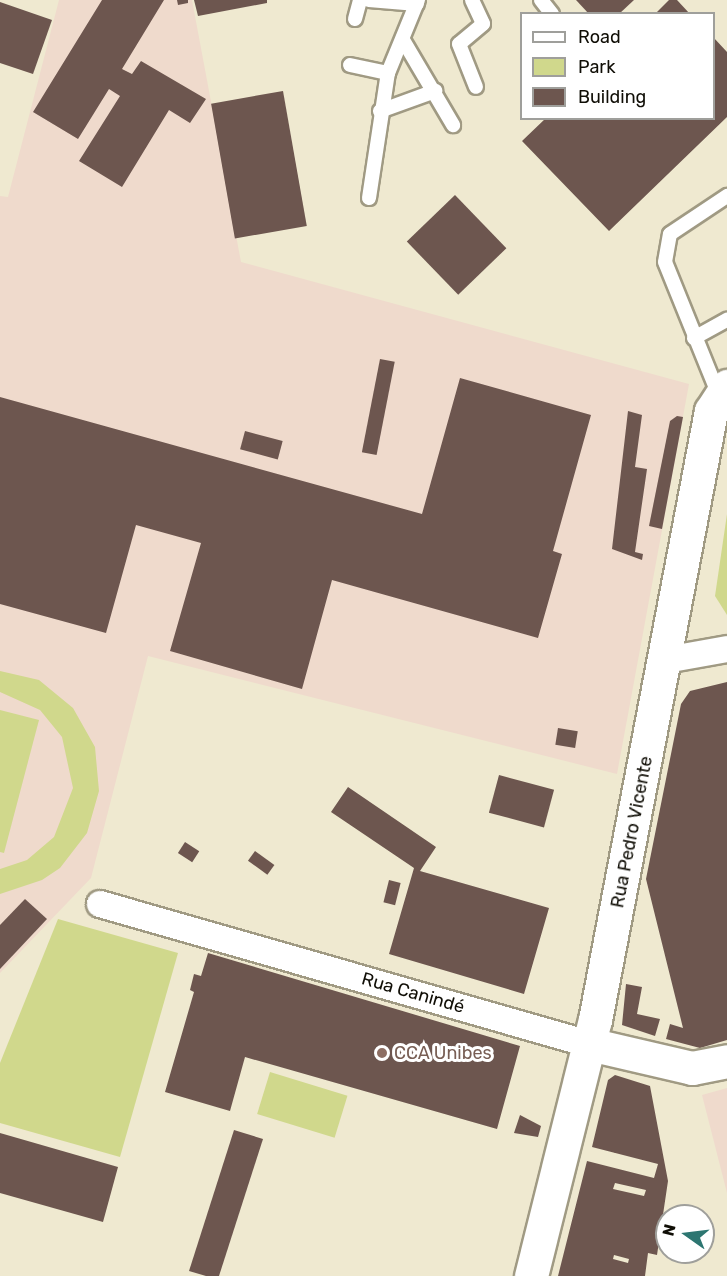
<!DOCTYPE html>
<html>
<head>
<meta charset="utf-8">
<style>
	body { margin:0 }
	#map { position:relative; width:727px; height:1276px; overflow:hidden; background:#efe9d0; font-family:Rubik,sans-serif }
	div>[style] { position:absolute }
	[style*='--x'] { left:calc(var(--x)*1px); top:calc(var(--y)*1px); width:calc(var(--w)*1px); rotate:calc(var(--a)*1deg) }
	.education>* { inset:0; background:#efdacc }
	.green>* { inset:0; background:#d0d88c; transform-origin:0 0 }
	.building>* { inset:0; background:#6d564f; transform-origin:0 0 }
	.roads { filter:drop-shadow(2px 0 #a09a83) drop-shadow(-2px 0 #a09a83) drop-shadow(0 2px #a09a83) drop-shadow(0 -2px #a09a83) }
	.lane>* { height:14px; margin:-7px; padding:0 7px; transform-origin:7px; border-radius:7px; background:#fff }
	.street>* { height:26px; margin:-13px; padding:0 13px; transform-origin:13px; border-radius:13px; background:#fff }
	.secondary>* { height:33px; margin:-16.5px; padding:0 16.5px; transform-origin:16.5px; border-radius:16.5px; background:#fff }
	.dots>* { width:16px; height:16px; translate:-50% -50%; box-sizing:border-box; border:3px solid #fff; border-radius:50% }
	span { translate:-50% -50%; white-space:nowrap; text-align:center; line-height:1.15; -webkit-text-stroke:6px #fff; paint-order:stroke }
	.street-label { font-size:18px; color:#100e06 }
	.education-label { font-size:18px; color:#785e54 }
	.left { translate:0 -50%; text-align:left }
	.legend { position:absolute; left:520px; top:12px; width:195px; height:108px; box-sizing:border-box; background:#fff; border:2px solid #9f9f9b; margin:0; padding:8px 10px; list-style:none; font-size:18px; color:#100e06 }
	.legend li { display:flex; align-items:center; gap:12px; height:30px }
	.legend b { width:30px; border:2px solid #9f9f9b }
	.north { position:absolute; left:655px; top:1204px; width:60px; height:60px; box-sizing:border-box; background:#fff; border:2px solid #9f9f9b; border-radius:50%; rotate:284deg; font-size:16px; font-weight:700; line-height:24px; text-align:center; color:#100e06 }
	.north::after { content:''; display:block; margin:auto; width:21px; height:27px; background:#2d7671; clip-path:polygon(50% 0,100% 100%,50% 72%,0 100%) }
</style>
</head>
<body>
<div id="map">
	<div class="education">
		<i style="clip-path:polygon(59px 0,192px 0,241px 262px,689px 384px,617px 774px,148px 656px,91px 878px,0 973px,0 196px,8px 197px)"></i>
		<i style="clip-path:polygon(727px 1088px,727px 1193px,702px 1095px)"></i>
	</div>
	<div class="green">
		<i style="clip-path:polygon(727px 514px,727px 615px,715px 596px)"></i>
		<i style="clip-path:polygon(0 671px,39px 680px,73px 708px,95px 747px,99px 791px,87px 833px,60px 868px,42px 880px,0 894px,0 869px,27px 860px,54px 837px,73px 788px,62px 737px,40px 710px,0 692px)"></i>
		<i style="clip-path:polygon(0 710px,39px 720px,4px 853px,0 852px)"></i>
		<i style="clip-path:polygon(58px 919px,178px 953px,120px 1157px,0 1123px,0 1063px)"></i>
		<i style="left:270px;top:1072px;width:81px;height:44px;rotate:17deg"></i>
	</div>
	<div class="building">
		<i style="clip-path:polygon(102px 0,164px 0,122px 69px,132px 74px,141px 61px,206px 99px,190px 123px,169px 110px,122px 187px,79px 161px,120px 96px,109px 89px,78px 139px,33px 112px)"></i>
		<i style="clip-path:polygon(177px 0,188px 0,188px 3px,178px 5px)"></i>
		<i style="clip-path:polygon(194px 0,267px 0,267px 3px,198px 16px)"></i>
		<i style="clip-path:polygon(576px 0,634px 0,619px 14px,589px 14px)"></i>
		<i style="clip-path:polygon(669px 0,677px 0,690px 14px,655px 14px)"></i>
		<i style="clip-path:polygon(0 2px,52px 20px,33px 74px,0 63px)"></i>
		<i style="clip-path:polygon(714px 38px,727px 52px,727px 117px,609px 231px,522px 141px,546px 118px,714px 118px)"></i>
		<i style="left:283px;top:91px;width:137px;height:73px;rotate:80deg"></i>
		<i style="left:455px;top:195px;width:74px;height:67px;rotate:46deg"></i>
		<i style="left:380px;top:359px;width:15px;height:95px;rotate:11deg"></i>
		<i style="clip-path:polygon(460px 378px,591px 415px,553px 551px,562px 554px,538px 638px,332px 580px,302px 689px,170px 651px,201px 543px,136px 525px,106px 633px,0 604px,0 397px,422px 514px)"></i>
		<i style="clip-path:polygon(628px 411px,642px 415px,635px 467px,647px 469px,635px 552px,643px 554px,642px 560px,612px 549px)"></i>
		<i style="clip-path:polygon(677px 416px,683px 417px,662px 529px,649px 526px,670px 421px)"></i>
		<i style="left:245px;top:431px;width:39px;height:19px;rotate:15deg"></i>
		<i style="clip-path:polygon(727px 682px,727px 1040px,700px 1048px,666px 1039px,670px 1024px,683px 1028px,646px 879px,681px 704px,690px 691px)"></i>
		<i style="left:558px;top:728px;width:20px;height:17px;rotate:9deg"></i>
		<i style="left:499px;top:775px;width:57px;height:39px;rotate:15deg"></i>
		<i style="clip-path:polygon(348px 787px,436px 847px,420px 871px,549px 908px,524px 994px,389px 954px,414px 868px,331px 812px)"></i>
		<i style="left:185px;top:842px;width:17px;height:13px;rotate:33deg"></i>
		<i style="left:255px;top:851px;width:24px;height:12px;rotate:36deg"></i>
		<i style="left:389px;top:880px;width:12px;height:23px;rotate:14deg"></i>
		<i style="clip-path:polygon(25px 899px,47px 919px,0 969px,0 925px)"></i>
		<i style="clip-path:polygon(208px 953px,520px 1046px,497px 1129px,245px 1057px,230px 1111px,165px 1092px,194px 992px,190px 990px,194px 974px,201px 976px)"></i>
		<i style="clip-path:polygon(626px 984px,642px 987px,637px 1014px,660px 1019px,655px 1036px,622px 1025px)"></i>
		<i style="clip-path:polygon(evenodd,615px 1075px,650px 1086px,668px 1181px,657px 1255px,648px 1253px,645px 1276px,558px 1276px,587px 1161px,654px 1178px,658px 1164px,592px 1147px,608px 1080px,615px 1075px,615px 1183px,646px 1190px,644px 1196px,613px 1189px,615px 1183px,615px 1075px,614px 1255px,629px 1259px,628px 1263px,613px 1259px,614px 1255px)"></i>
		<i style="clip-path:polygon(520px 1115px,541px 1126px,538px 1137px,514px 1133px)"></i>
		<i style="clip-path:polygon(234px 1130px,263px 1139px,219px 1276px,206px 1276px,189px 1271px)"></i>
		<i style="clip-path:polygon(0 1133px,118px 1167px,103px 1222px,0 1193px)"></i>
	</div>
	<div class="roads">
		<div class="lane">
			<i style="--x:369;--y:0;--w:48;--a:4.8"></i>
			<i style="--x:472;--y:0;--w:26;--a:65"></i>
			<i style="--x:483;--y:24;--w:31;--a:140"></i>
			<i style="--x:459;--y:44;--w:46;--a:68.4"></i>
			<i style="--x:541;--y:0;--w:18;--a:52"></i>
			<i style="--x:355;--y:19;--w:20;--a:-75"></i>
			<i style="--x:403;--y:40;--w:99;--a:59.5"></i>
			<i style="--x:350;--y:65;--w:39;--a:12"></i>
			<i style="--x:380;--y:111;--w:59;--a:-20"></i>
			<i style="--x:369;--y:198;--w:126;--a:-81.4"></i>
			<i style="--x:388;--y:73;--w:79;--a:-67.7"></i>
			<i style="--x:694;--y:338;--w:38;--a:-29"></i>
			<i style="--x:718;--y:393;--w:141;--a:-112"></i>
			<i style="--x:665;--y:262;--w:28;--a:-80"></i>
			<i style="--x:670;--y:234;--w:69;--a:-33.7"></i>
		</div>
		<div class="street">
			<i style="--x:666;--y:660;--w:62;--a:-10.2"></i>
			<i style="--x:100;--y:904;--w:509;--a:15.98"></i>
		</div>
		<div class="secondary">
			<i style="--x:589;--y:1044;--w:106;--a:13.1"></i>
			<i style="--x:692;--y:1068;--w:36;--a:-11"></i>
			<i style="--x:531;--y:1276;--w:264;--a:-76"></i>
			<i style="--x:595;--y:1020;--w:620;--a:-79.22"></i>
			<i style="--x:711;--y:411;--w:30;--a:-57"></i>
		</div>
	</div>
	<div class="dots">
		<i style="left:382px;top:1053px;background:#8d6e63"></i>
	</div>
	<div class="street-label">
		<span style="left:632px;top:832px;rotate:-79deg">Rua Pedro Vicente</span>
		<span style="left:413px;top:993px;rotate:16deg">Rua Canindé</span>
	</div>
	<div class="education-label">
		<span class="left" style="left:394px;top:1053px">CCA Unibes</span>
	</div>
	<ul class="legend">
	<li><b style="height:8px;background:#fff"></b>Road</li>
	<li><b style="height:16px;background:#d0d88c"></b>Park</li>
	<li><b style="height:16px;background:#6d564f"></b>Building</li>
	</ul>
	<div class="north">N</div>
</div>
</body>
</html>
